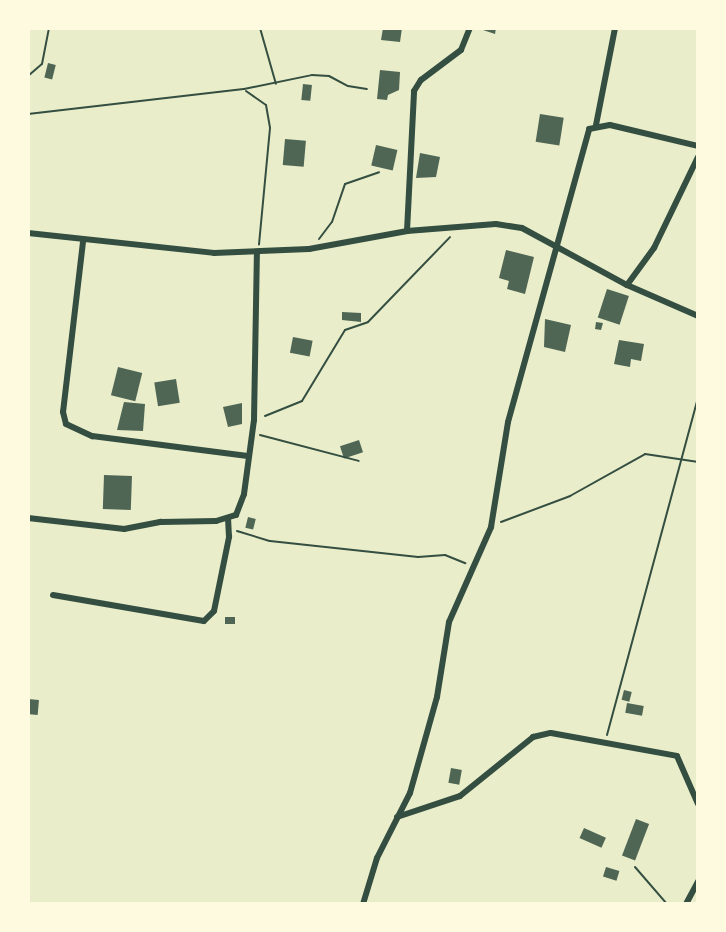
<!DOCTYPE html>
<html>
<head>
<meta charset="utf-8">
<style>
	body { margin:0 }
	#map { position:relative; width:726px; height:932px; overflow:hidden; background:#e9edc9; font-family:"Noto Sans",sans-serif }
	div>[style] { position:absolute }
	[style*='--x'] { left:calc(var(--x)*1px); top:calc(var(--y)*1px); width:calc(var(--w)*1px); rotate:calc(var(--a)*1deg) }
	.building>* { inset:0; background:#4f6655; transform-origin:0 0 }
	.path>* { height:2px; margin:-1px; padding:0 1px; transform-origin:1px; border-radius:1px; background:#344e41 }
	.minor>* { height:6px; margin:-3px; padding:0 3px; transform-origin:3px; border-radius:3px; background:#344e41 }
	span { translate:-50% -50%; white-space:nowrap; text-align:center; line-height:1.15; -webkit-text-stroke:7px #fefae0; paint-order:stroke }
	.frame { position:absolute; inset:0; border:30px solid #fefae0; pointer-events:none }
</style>
</head>
<body>
<div id="map">
	<div class="building">
		<i style="clip-path:polygon(383px 28px,402px 28px,400px 42px,381px 40px)"></i>
		<i style="clip-path:polygon(477px 28px,496px 28px,495px 34px)"></i>
		<i style="left:48px;top:63px;width:8px;height:15px;rotate:14deg"></i>
		<i style="clip-path:polygon(380px 70px,400px 72px,399px 90px,388px 95px,387px 100px,377px 99px)"></i>
		<i style="left:303px;top:84px;width:9px;height:16px;rotate:6deg"></i>
		<i style="left:540px;top:114px;width:24px;height:28px;rotate:9deg"></i>
		<i style="left:285px;top:139px;width:21px;height:26px;rotate:5deg"></i>
		<i style="left:376px;top:145px;width:22px;height:21px;rotate:13deg"></i>
		<i style="clip-path:polygon(420px 153px,440px 157px,436px 177px,416px 178px)"></i>
		<i style="clip-path:polygon(506px 250px,534px 257px,525px 294px,507px 289px,509px 281px,499px 278px)"></i>
		<i style="left:607px;top:289px;width:23px;height:30px;rotate:18deg"></i>
		<i style="clip-path:polygon(342px 312px,361px 313px,361px 322px,342px 320px)"></i>
		<i style="clip-path:polygon(545px 319px,571px 325px,565px 352px,544px 347px)"></i>
		<i style="clip-path:polygon(596px 322px,603px 323px,601px 330px,595px 329px)"></i>
		<i style="left:293px;top:337px;width:20px;height:16px;rotate:11deg"></i>
		<i style="clip-path:polygon(619px 340px,644px 344px,641px 361px,631px 359px,630px 367px,614px 364px)"></i>
		<i style="left:118px;top:367px;width:25px;height:29px;rotate:14deg"></i>
		<i style="left:176px;top:379px;width:24px;height:22px;rotate:81deg"></i>
		<i style="clip-path:polygon(124px 402px,145px 404px,143px 431px,117px 430px)"></i>
		<i style="clip-path:polygon(242px 403px,242px 424px,228px 427px,223px 407px)"></i>
		<i style="left:359px;top:440px;width:13px;height:20px;rotate:72deg"></i>
		<i style="left:104px;top:475px;width:28px;height:34px;rotate:2deg"></i>
		<i style="left:248px;top:517px;width:8px;height:11px;rotate:14deg"></i>
		<i style="left:235px;top:617px;width:7px;height:10px;rotate:90deg"></i>
		<i style="left:624px;top:690px;width:8px;height:10px;rotate:14deg"></i>
		<i style="left:28px;top:699px;width:11px;height:15px;rotate:5deg"></i>
		<i style="left:627px;top:703px;width:17px;height:10px;rotate:10deg"></i>
		<i style="left:451px;top:768px;width:11px;height:15px;rotate:10deg"></i>
		<i style="left:636px;top:819px;width:14px;height:39px;rotate:21deg"></i>
		<i style="left:584px;top:828px;width:24px;height:11px;rotate:24deg"></i>
		<i style="left:606px;top:867px;width:14px;height:10px;rotate:17deg"></i>
	</div>
	<div class="path">
		<i style="--x:260;--y:28;--w:58;--a:74.1"></i>
		<i style="--x:28;--y:76;--w:18;--a:-41"></i>
		<i style="--x:42;--y:64;--w:37;--a:-79"></i>
		<i style="--x:246;--y:91;--w:24;--a:35"></i>
		<i style="--x:266;--y:105;--w:23;--a:80"></i>
		<i style="--x:270;--y:128;--w:117;--a:95.4"></i>
		<i style="--x:28;--y:114;--w:217;--a:-6.6"></i>
		<i style="--x:244;--y:89;--w:69;--a:-11.6"></i>
		<i style="--x:312;--y:75;--w:17;--a:3"></i>
		<i style="--x:329;--y:76;--w:21;--a:28"></i>
		<i style="--x:348;--y:86;--w:19;--a:9"></i>
		<i style="--x:319;--y:239;--w:21;--a:-53"></i>
		<i style="--x:332;--y:222;--w:40;--a:-71.1"></i>
		<i style="--x:345;--y:184;--w:36;--a:-19"></i>
		<i style="--x:265;--y:416;--w:40;--a:-22"></i>
		<i style="--x:302;--y:401;--w:83;--a:-58.8"></i>
		<i style="--x:345;--y:330;--w:24;--a:-19"></i>
		<i style="--x:368;--y:322;--w:118;--a:-46"></i>
		<i style="--x:260;--y:435;--w:102;--a:14.7"></i>
		<i style="--x:501;--y:522;--w:74;--a:-20.6"></i>
		<i style="--x:570;--y:496;--w:86;--a:-29.2"></i>
		<i style="--x:645;--y:454;--w:54;--a:8.6"></i>
		<i style="--x:237;--y:531;--w:34;--a:17"></i>
		<i style="--x:270;--y:541;--w:149;--a:6.2"></i>
		<i style="--x:418;--y:557;--w:27;--a:-4"></i>
		<i style="--x:445;--y:555;--w:22;--a:22"></i>
		<i style="--x:607;--y:735;--w:349;--a:-74.9"></i>
		<i style="--x:635;--y:867;--w:49;--a:49.1"></i>
	</div>
	<div class="minor">
		<i style="--x:596;--y:125;--w:99;--a:-78.9"></i>
		<i style="--x:407;--y:231;--w:140;--a:-87.1"></i>
		<i style="--x:414;--y:91;--w:13;--a:-58"></i>
		<i style="--x:421;--y:80;--w:50;--a:-36.9"></i>
		<i style="--x:461;--y:50;--w:24;--a:-68"></i>
		<i style="--x:28;--y:233;--w:187;--a:6.1"></i>
		<i style="--x:214;--y:253;--w:95;--a:-2.4"></i>
		<i style="--x:309;--y:249;--w:100;--a:-10.4"></i>
		<i style="--x:407;--y:231;--w:89;--a:-4.5"></i>
		<i style="--x:496;--y:224;--w:26;--a:9"></i>
		<i style="--x:522;--y:228;--w:119;--a:28.5"></i>
		<i style="--x:627;--y:285;--w:77;--a:23.6"></i>
		<i style="--x:83;--y:242;--w:171;--a:96.7"></i>
		<i style="--x:63;--y:412;--w:12;--a:76"></i>
		<i style="--x:66;--y:424;--w:29;--a:25"></i>
		<i style="--x:92;--y:436;--w:157;--a:7.3"></i>
		<i style="--x:627;--y:285;--w:46;--a:-53.9"></i>
		<i style="--x:654;--y:248;--w:101;--a:-64.2"></i>
		<i style="--x:28;--y:518;--w:97;--a:6.5"></i>
		<i style="--x:124;--y:529;--w:38;--a:-11"></i>
		<i style="--x:161;--y:522;--w:55;--a:-1"></i>
		<i style="--x:216;--y:521;--w:21;--a:-17"></i>
		<i style="--x:236;--y:515;--w:22;--a:-69"></i>
		<i style="--x:244;--y:494;--w:75;--a:-82.3"></i>
		<i style="--x:254;--y:420;--w:168;--a:-89"></i>
		<i style="--x:53;--y:595;--w:153;--a:9.8"></i>
		<i style="--x:204;--y:621;--w:14;--a:-45"></i>
		<i style="--x:214;--y:611;--w:76;--a:-78.5"></i>
		<i style="--x:229;--y:537;--w:18;--a:-93"></i>
		<i style="--x:397;--y:817;--w:66;--a:-18.4"></i>
		<i style="--x:460;--y:796;--w:94;--a:-38.9"></i>
		<i style="--x:533;--y:737;--w:18;--a:-13"></i>
		<i style="--x:551;--y:733;--w:128;--a:10.3"></i>
		<i style="--x:677;--y:756;--w:52;--a:66.4"></i>
		<i style="--x:363;--y:904;--w:48;--a:-73.1"></i>
		<i style="--x:377;--y:858;--w:73;--a:-63.1"></i>
		<i style="--x:410;--y:793;--w:100;--a:-74.3"></i>
		<i style="--x:437;--y:697;--w:76;--a:-80.9"></i>
		<i style="--x:449;--y:622;--w:104;--a:-66.1"></i>
		<i style="--x:491;--y:527;--w:106;--a:-80.8"></i>
		<i style="--x:508;--y:422;--w:304;--a:-74.5"></i>
		<i style="--x:589;--y:129;--w:21;--a:-11"></i>
		<i style="--x:610;--y:125;--w:90;--a:13.4"></i>
		<i style="--x:686;--y:904;--w:26;--a:-62"></i>
	</div>
	<div class="frame"></div>
</div>
</body>
</html>
